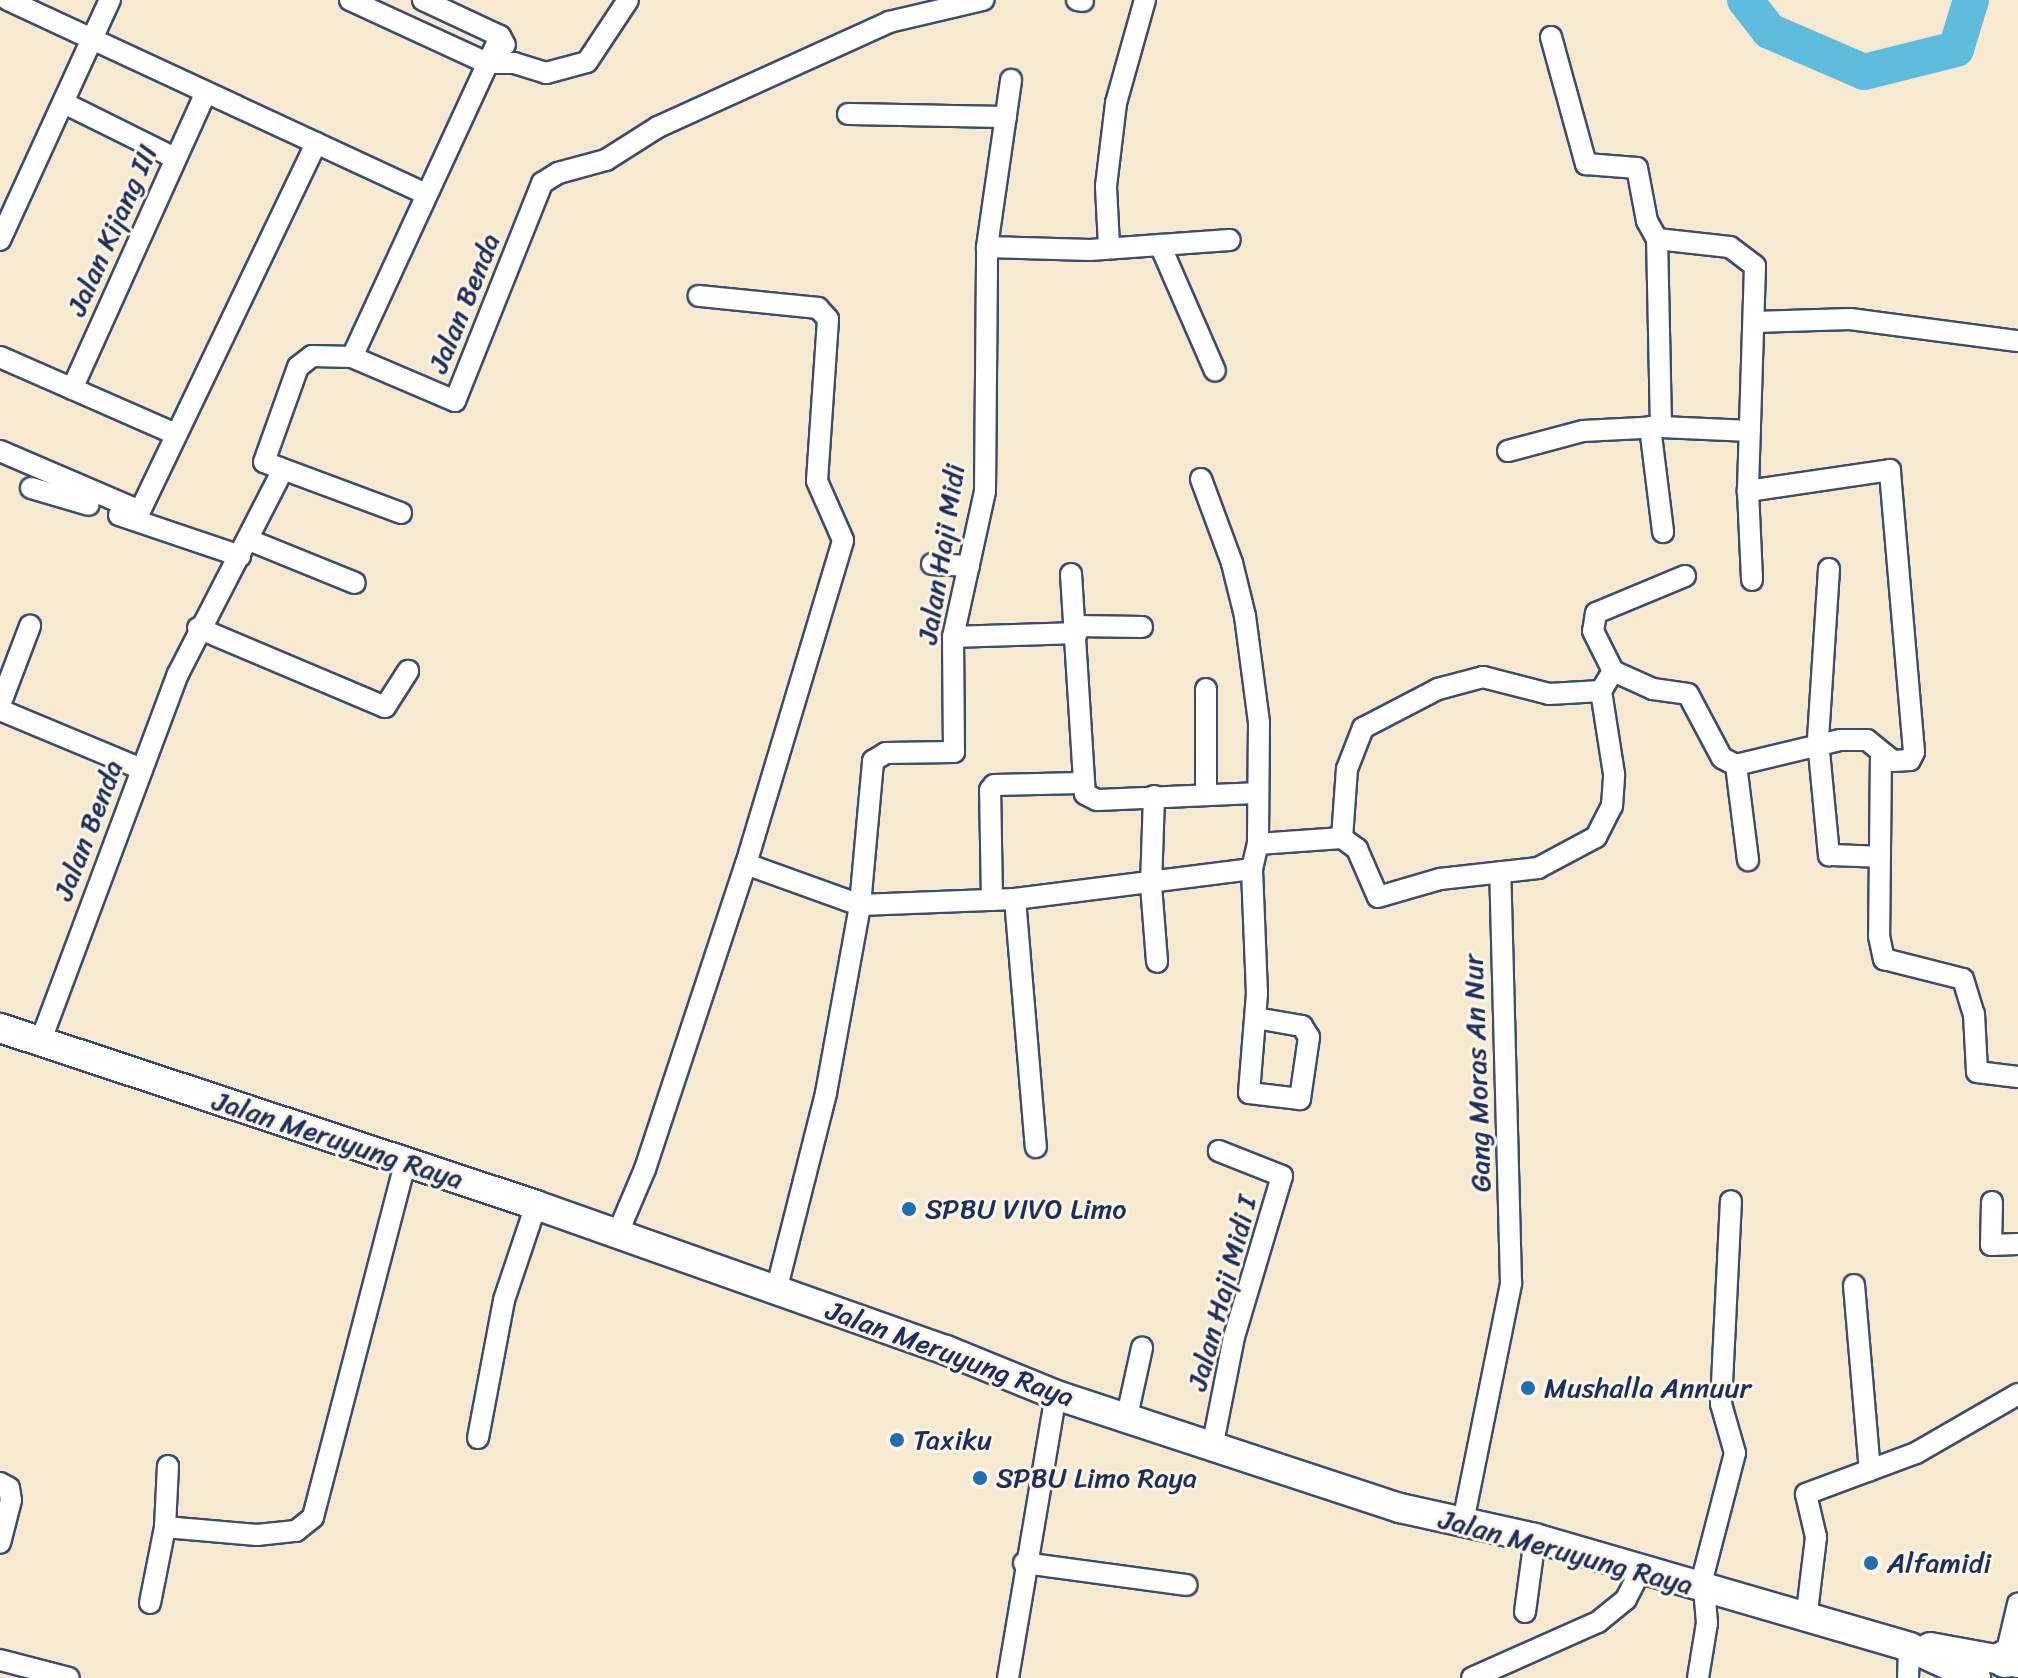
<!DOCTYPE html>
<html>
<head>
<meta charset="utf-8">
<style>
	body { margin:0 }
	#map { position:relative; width:2018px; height:1678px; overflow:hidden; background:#f5e9cf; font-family:Sriracha,sans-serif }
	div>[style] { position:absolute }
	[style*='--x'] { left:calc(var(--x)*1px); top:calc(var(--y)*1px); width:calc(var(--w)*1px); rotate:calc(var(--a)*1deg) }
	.river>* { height:36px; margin:-18px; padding:0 18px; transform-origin:18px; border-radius:18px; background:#5ebcdc }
	.roads { filter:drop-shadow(2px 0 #3c4b6f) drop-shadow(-2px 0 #3c4b6f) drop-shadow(0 2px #3c4b6f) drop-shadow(0 -2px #3c4b6f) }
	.minor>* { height:20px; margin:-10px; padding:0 10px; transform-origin:10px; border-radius:10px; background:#fff }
	.secondary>* { height:28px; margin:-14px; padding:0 14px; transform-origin:14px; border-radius:14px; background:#fff }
	.motorway>* { height:36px; margin:-18px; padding:0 18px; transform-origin:18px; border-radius:18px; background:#fff }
	.dots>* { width:22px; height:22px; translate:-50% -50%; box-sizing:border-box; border:4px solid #fcf5e5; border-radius:50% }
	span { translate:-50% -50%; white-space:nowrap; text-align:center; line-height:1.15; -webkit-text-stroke:6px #fcf5e5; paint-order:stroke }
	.street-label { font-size:28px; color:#1b2f5e }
	.poi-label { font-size:28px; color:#1b2f5e }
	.left { translate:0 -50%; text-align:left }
</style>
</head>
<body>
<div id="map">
	<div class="river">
		<i style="--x:1745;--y:0;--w:39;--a:52"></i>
		<i style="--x:1769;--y:31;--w:103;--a:23.3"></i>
		<i style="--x:1864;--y:72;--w:95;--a:-14"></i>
		<i style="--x:1956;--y:49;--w:51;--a:-73"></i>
	</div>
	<div class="roads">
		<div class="minor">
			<i style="--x:8;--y:0;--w:459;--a:24.9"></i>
			<i style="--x:350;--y:0;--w:151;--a:24.7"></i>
			<i style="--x:487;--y:63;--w:27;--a:0"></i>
			<i style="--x:514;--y:63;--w:34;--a:17"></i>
			<i style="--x:546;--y:73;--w:42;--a:-15"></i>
			<i style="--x:587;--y:62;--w:74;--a:-56.5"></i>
			<i style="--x:423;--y:0;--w:85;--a:25.1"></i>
			<i style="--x:500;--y:36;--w:10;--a:61"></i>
			<i style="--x:1077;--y:0;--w:6;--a:9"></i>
			<i style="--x:1551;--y:37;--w:132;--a:74.6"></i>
			<i style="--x:1586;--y:164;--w:51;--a:4.5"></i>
			<i style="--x:1637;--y:168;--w:54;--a:79.3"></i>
			<i style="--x:1647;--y:221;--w:21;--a:61"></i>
			<i style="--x:1657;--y:239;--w:73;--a:6.3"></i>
			<i style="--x:1730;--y:247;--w:31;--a:37"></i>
			<i style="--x:1755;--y:266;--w:225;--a:91.8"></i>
			<i style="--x:1748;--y:491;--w:89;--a:87.4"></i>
			<i style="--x:64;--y:103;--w:124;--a:26.4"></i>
			<i style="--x:848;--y:114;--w:158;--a:1.1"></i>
			<i style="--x:0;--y:240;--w:264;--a:-65.4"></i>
			<i style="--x:1160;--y:245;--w:137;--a:66.4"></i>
			<i style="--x:1109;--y:246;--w:60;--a:-92.9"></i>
			<i style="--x:1106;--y:186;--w:84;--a:-83.1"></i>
			<i style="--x:1116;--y:103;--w:107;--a:-74.3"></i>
			<i style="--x:987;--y:247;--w:103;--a:1.7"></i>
			<i style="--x:1090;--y:250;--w:140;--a:-4.1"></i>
			<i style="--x:1754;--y:322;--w:96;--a:-1.8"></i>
			<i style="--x:1850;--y:319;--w:169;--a:7.5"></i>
			<i style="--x:0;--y:357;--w:191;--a:23.7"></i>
			<i style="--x:352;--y:357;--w:353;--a:-65.2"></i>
			<i style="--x:72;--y:389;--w:324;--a:-65.7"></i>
			<i style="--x:1650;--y:427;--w:106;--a:82.9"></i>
			<i style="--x:1661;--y:427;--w:89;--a:2.6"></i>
			<i style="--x:0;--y:451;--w:152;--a:23.2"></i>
			<i style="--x:140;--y:511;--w:408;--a:-64.4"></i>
			<i style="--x:1508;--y:451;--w:78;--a:-14.9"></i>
			<i style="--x:1583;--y:431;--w:78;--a:-2.9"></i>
			<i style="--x:1661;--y:427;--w:188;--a:-91.2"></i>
			<i style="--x:1201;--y:479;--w:90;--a:69.7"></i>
			<i style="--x:1232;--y:563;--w:55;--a:76.2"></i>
			<i style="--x:1245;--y:616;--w:108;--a:82.5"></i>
			<i style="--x:1259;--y:723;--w:121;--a:90.5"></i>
			<i style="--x:31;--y:488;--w:60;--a:16.3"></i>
			<i style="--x:401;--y:513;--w:146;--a:-159.6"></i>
			<i style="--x:264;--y:462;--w:101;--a:-70.3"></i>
			<i style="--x:298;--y:367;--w:18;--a:-38"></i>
			<i style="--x:312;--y:356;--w:40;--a:1.4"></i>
			<i style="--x:352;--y:357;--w:112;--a:23.1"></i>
			<i style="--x:455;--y:401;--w:235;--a:-68.2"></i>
			<i style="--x:542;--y:183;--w:19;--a:-32"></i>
			<i style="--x:558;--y:173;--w:50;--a:-15.2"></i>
			<i style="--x:606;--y:160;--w:62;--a:-32.4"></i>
			<i style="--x:658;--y:127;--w:254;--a:-24.4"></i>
			<i style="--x:889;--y:22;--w:97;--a:-13.2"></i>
			<i style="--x:119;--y:515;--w:128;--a:18.7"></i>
			<i style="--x:249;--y:540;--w:114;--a:22.1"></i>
			<i style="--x:932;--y:564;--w:37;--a:3"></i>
			<i style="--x:1829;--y:569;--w:172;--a:93.7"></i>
			<i style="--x:1818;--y:741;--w:115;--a:84.5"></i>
			<i style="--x:1829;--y:855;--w:51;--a:2.2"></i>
			<i style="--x:1071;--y:574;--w:220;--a:86.4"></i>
			<i style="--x:1085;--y:794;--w:13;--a:27"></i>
			<i style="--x:1097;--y:800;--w:159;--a:-2.5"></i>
			<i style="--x:1685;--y:576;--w:96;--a:157.4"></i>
			<i style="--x:1596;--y:613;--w:18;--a:99"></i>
			<i style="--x:1593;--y:631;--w:45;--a:63.4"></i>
			<i style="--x:1613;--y:671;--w:44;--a:24.2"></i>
			<i style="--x:1653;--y:689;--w:35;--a:8"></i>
			<i style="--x:1688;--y:694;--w:72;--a:62"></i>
			<i style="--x:1722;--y:758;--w:16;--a:27"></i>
			<i style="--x:1736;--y:765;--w:107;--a:-13.5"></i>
			<i style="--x:1840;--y:740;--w:27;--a:0"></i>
			<i style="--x:1867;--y:740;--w:33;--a:39"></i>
			<i style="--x:1893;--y:761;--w:17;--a:-3"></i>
			<i style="--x:1910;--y:760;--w:9;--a:-63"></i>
			<i style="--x:1914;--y:752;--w:283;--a:-94.9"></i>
			<i style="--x:1890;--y:470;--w:144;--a:171.6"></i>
			<i style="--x:1076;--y:626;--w:66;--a:0.9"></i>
			<i style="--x:198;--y:628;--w:203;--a:22.9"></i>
			<i style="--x:385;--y:707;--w:43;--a:-57.4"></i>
			<i style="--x:953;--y:637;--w:124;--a:-1.8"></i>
			<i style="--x:1206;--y:689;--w:104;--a:90"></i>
			<i style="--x:0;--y:705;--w:85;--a:-69.2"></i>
			<i style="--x:0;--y:710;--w:154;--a:22.6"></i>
			<i style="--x:1881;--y:754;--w:182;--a:90.6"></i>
			<i style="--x:1879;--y:936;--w:24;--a:78"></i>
			<i style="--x:1884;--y:959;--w:81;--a:14.2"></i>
			<i style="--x:1963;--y:979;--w:37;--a:73"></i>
			<i style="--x:1974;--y:1014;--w:58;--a:87"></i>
			<i style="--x:1977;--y:1072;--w:41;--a:7"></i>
			<i style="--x:1736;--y:765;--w:96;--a:82.8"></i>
			<i style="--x:1154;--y:796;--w:89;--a:91.9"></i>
			<i style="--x:1151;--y:885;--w:77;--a:85.5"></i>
			<i style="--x:1342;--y:838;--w:69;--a:-85.9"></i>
			<i style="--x:1347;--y:769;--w:44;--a:-68.7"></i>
			<i style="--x:1363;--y:728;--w:85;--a:-27.5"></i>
			<i style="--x:1438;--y:689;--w:47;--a:-14.9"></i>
			<i style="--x:1483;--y:677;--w:68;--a:14.4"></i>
			<i style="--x:1549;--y:694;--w:52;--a:-3.3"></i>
			<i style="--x:746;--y:864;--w:121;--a:19.8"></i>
			<i style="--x:860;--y:905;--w:155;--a:-2.2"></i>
			<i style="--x:1015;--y:899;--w:239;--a:-7.2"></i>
			<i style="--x:1015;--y:899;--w:249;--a:85.2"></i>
			<i style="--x:992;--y:900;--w:110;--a:-91"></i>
			<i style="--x:990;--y:790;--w:6;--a:-51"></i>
			<i style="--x:994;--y:785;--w:87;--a:-1.3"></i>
			<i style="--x:1256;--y:1018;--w:47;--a:9.9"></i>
			<i style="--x:1302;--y:1026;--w:13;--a:58"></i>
			<i style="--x:1309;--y:1037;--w:63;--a:98.3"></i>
			<i style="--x:1300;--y:1099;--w:51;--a:-173.3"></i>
			<i style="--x:1249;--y:1093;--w:99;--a:-85.4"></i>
			<i style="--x:1257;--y:994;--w:125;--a:-92.3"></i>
			<i style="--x:1252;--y:869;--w:26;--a:-77"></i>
			<i style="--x:1258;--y:844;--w:84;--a:-4.1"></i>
			<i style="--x:1342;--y:838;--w:19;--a:36"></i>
			<i style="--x:1357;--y:849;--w:52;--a:66.4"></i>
			<i style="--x:1378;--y:897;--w:65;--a:-16.2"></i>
			<i style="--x:1440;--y:879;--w:99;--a:-6.4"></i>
			<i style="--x:1538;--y:868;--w:66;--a:-28.1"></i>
			<i style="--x:1596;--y:837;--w:35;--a:-63"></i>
			<i style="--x:1612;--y:806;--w:32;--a:-86"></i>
			<i style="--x:1614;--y:774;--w:84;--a:-98.9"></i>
			<i style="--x:1601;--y:691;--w:23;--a:-59"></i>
			<i style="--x:41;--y:1040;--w:391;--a:-69.5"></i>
			<i style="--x:178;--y:674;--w:229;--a:-62.8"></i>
			<i style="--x:1992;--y:1202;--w:43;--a:91.3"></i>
			<i style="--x:1991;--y:1245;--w:27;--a:-2"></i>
			<i style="--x:617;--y:1235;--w:72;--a:-67"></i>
			<i style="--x:645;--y:1169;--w:321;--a:-71.7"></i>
			<i style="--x:746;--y:864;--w:338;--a:-73.3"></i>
			<i style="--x:843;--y:540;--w:64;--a:-113.8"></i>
			<i style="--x:817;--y:481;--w:162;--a:-86.1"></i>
			<i style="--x:828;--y:319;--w:15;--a:-132"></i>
			<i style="--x:818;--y:308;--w:120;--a:-174.2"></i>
			<i style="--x:1854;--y:1285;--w:186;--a:85.1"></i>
			<i style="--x:776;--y:1291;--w:204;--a:-75.8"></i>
			<i style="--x:826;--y:1093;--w:191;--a:-79.7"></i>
			<i style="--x:860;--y:905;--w:145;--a:-84.8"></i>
			<i style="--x:873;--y:761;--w:15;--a:-32"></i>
			<i style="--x:886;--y:753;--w:68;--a:-0.8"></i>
			<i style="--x:954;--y:752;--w:115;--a:-90.5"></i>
			<i style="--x:953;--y:637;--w:149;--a:-77.6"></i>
			<i style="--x:985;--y:491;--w:244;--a:-89.5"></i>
			<i style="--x:987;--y:247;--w:169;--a:-81.8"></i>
			<i style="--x:1127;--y:1416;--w:70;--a:-77.6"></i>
			<i style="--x:478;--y:1438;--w:140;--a:-79.3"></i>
			<i style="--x:504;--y:1300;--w:100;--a:-71.4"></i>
			<i style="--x:1213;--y:1443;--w:108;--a:-78.8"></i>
			<i style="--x:1234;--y:1337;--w:168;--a:-73.4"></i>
			<i style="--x:1282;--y:1176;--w:68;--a:-158.4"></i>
			<i style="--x:0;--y:1483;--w:10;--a:29"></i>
			<i style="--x:9;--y:1488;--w:12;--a:81"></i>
			<i style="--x:11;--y:1500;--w:44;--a:104.3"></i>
			<i style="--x:1463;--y:1522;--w:244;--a:-78.6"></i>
			<i style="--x:1511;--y:1283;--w:411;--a:-91.5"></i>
			<i style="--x:165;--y:1527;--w:61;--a:-87.2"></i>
			<i style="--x:1024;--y:1563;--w:164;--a:7.7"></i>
			<i style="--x:150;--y:1603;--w:77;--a:-78.8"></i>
			<i style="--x:165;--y:1527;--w:92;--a:5"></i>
			<i style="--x:257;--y:1535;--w:39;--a:-6"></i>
			<i style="--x:296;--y:1531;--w:22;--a:-39"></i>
			<i style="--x:313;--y:1517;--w:365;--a:-75.4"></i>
			<i style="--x:1525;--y:1612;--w:75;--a:-82.3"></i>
			<i style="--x:1806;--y:1620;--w:84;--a:-83.1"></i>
			<i style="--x:1816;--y:1537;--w:44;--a:-103.1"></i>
			<i style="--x:1806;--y:1494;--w:117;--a:-20.4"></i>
			<i style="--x:1916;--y:1453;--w:118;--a:-30"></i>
			<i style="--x:2005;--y:1659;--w:57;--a:-76.7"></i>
			<i style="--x:0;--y:1660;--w:71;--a:14.6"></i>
			<i style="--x:1008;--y:1678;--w:287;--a:-80.4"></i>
			<i style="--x:1472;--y:1678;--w:138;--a:-24"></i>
			<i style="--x:1598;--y:1622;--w:36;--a:-39"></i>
			<i style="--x:1626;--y:1599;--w:36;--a:-63"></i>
			<i style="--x:1698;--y:1678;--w:56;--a:-80.7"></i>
			<i style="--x:1707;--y:1623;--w:47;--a:-94.9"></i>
			<i style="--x:1703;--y:1576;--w:127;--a:-75.4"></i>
			<i style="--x:1735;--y:1453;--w:51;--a:-105.9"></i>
			<i style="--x:1721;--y:1404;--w:203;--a:-87.2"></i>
			<i style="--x:1908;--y:1678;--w:31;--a:-88"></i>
		</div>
		<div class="secondary">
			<i style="--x:0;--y:1028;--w:564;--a:18.27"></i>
			<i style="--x:536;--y:1205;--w:435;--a:19.5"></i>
			<i style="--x:946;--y:1350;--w:119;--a:22.2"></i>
			<i style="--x:1056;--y:1395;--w:362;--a:18.2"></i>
			<i style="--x:1400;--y:1508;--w:138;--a:12.5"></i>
			<i style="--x:1535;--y:1538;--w:390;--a:16.2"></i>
			<i style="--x:1909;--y:1647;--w:74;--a:24.8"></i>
			<i style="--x:1930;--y:1647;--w:89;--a:10.3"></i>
		</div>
		<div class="motorway">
			<i style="--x:2005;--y:1659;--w:13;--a:-13"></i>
		</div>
	</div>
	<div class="dots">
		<i style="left:909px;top:1209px;background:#1f6fb2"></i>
		<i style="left:1528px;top:1388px;background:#1f6fb2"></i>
		<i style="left:897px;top:1440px;background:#1f6fb2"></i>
		<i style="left:980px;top:1478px;background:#1f6fb2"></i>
		<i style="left:1871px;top:1563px;background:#1f6fb2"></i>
	</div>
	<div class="street-label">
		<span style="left:112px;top:230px;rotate:-66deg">Jalan Kijang III</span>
		<span style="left:464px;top:303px;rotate:-68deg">Jalan Benda</span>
		<span style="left:941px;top:554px;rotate:-81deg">Jalan Haji Midi</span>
		<span style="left:88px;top:830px;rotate:-69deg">Jalan Benda</span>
		<span style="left:1477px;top:1073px;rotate:-92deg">Gang Moras An Nur</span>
		<span style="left:338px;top:1140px;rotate:18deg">Jalan Meruyung Raya</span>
		<span style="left:1222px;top:1293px;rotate:-75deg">Jalan Haji Midi I</span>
		<span style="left:950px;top:1354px;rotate:20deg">Jalan Meruyung Raya</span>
		<span style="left:1566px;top:1552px;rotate:15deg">Jalan Meruyung Raya</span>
	</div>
	<div class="poi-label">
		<span class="left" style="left:925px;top:1209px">SPBU VIVO Limo</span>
		<span class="left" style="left:1544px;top:1388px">Mushalla Annuur</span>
		<span class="left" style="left:913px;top:1440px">Taxiku</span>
		<span class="left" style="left:996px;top:1478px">SPBU Limo Raya</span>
		<span class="left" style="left:1887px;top:1563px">Alfamidi</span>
	</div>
</div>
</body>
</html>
